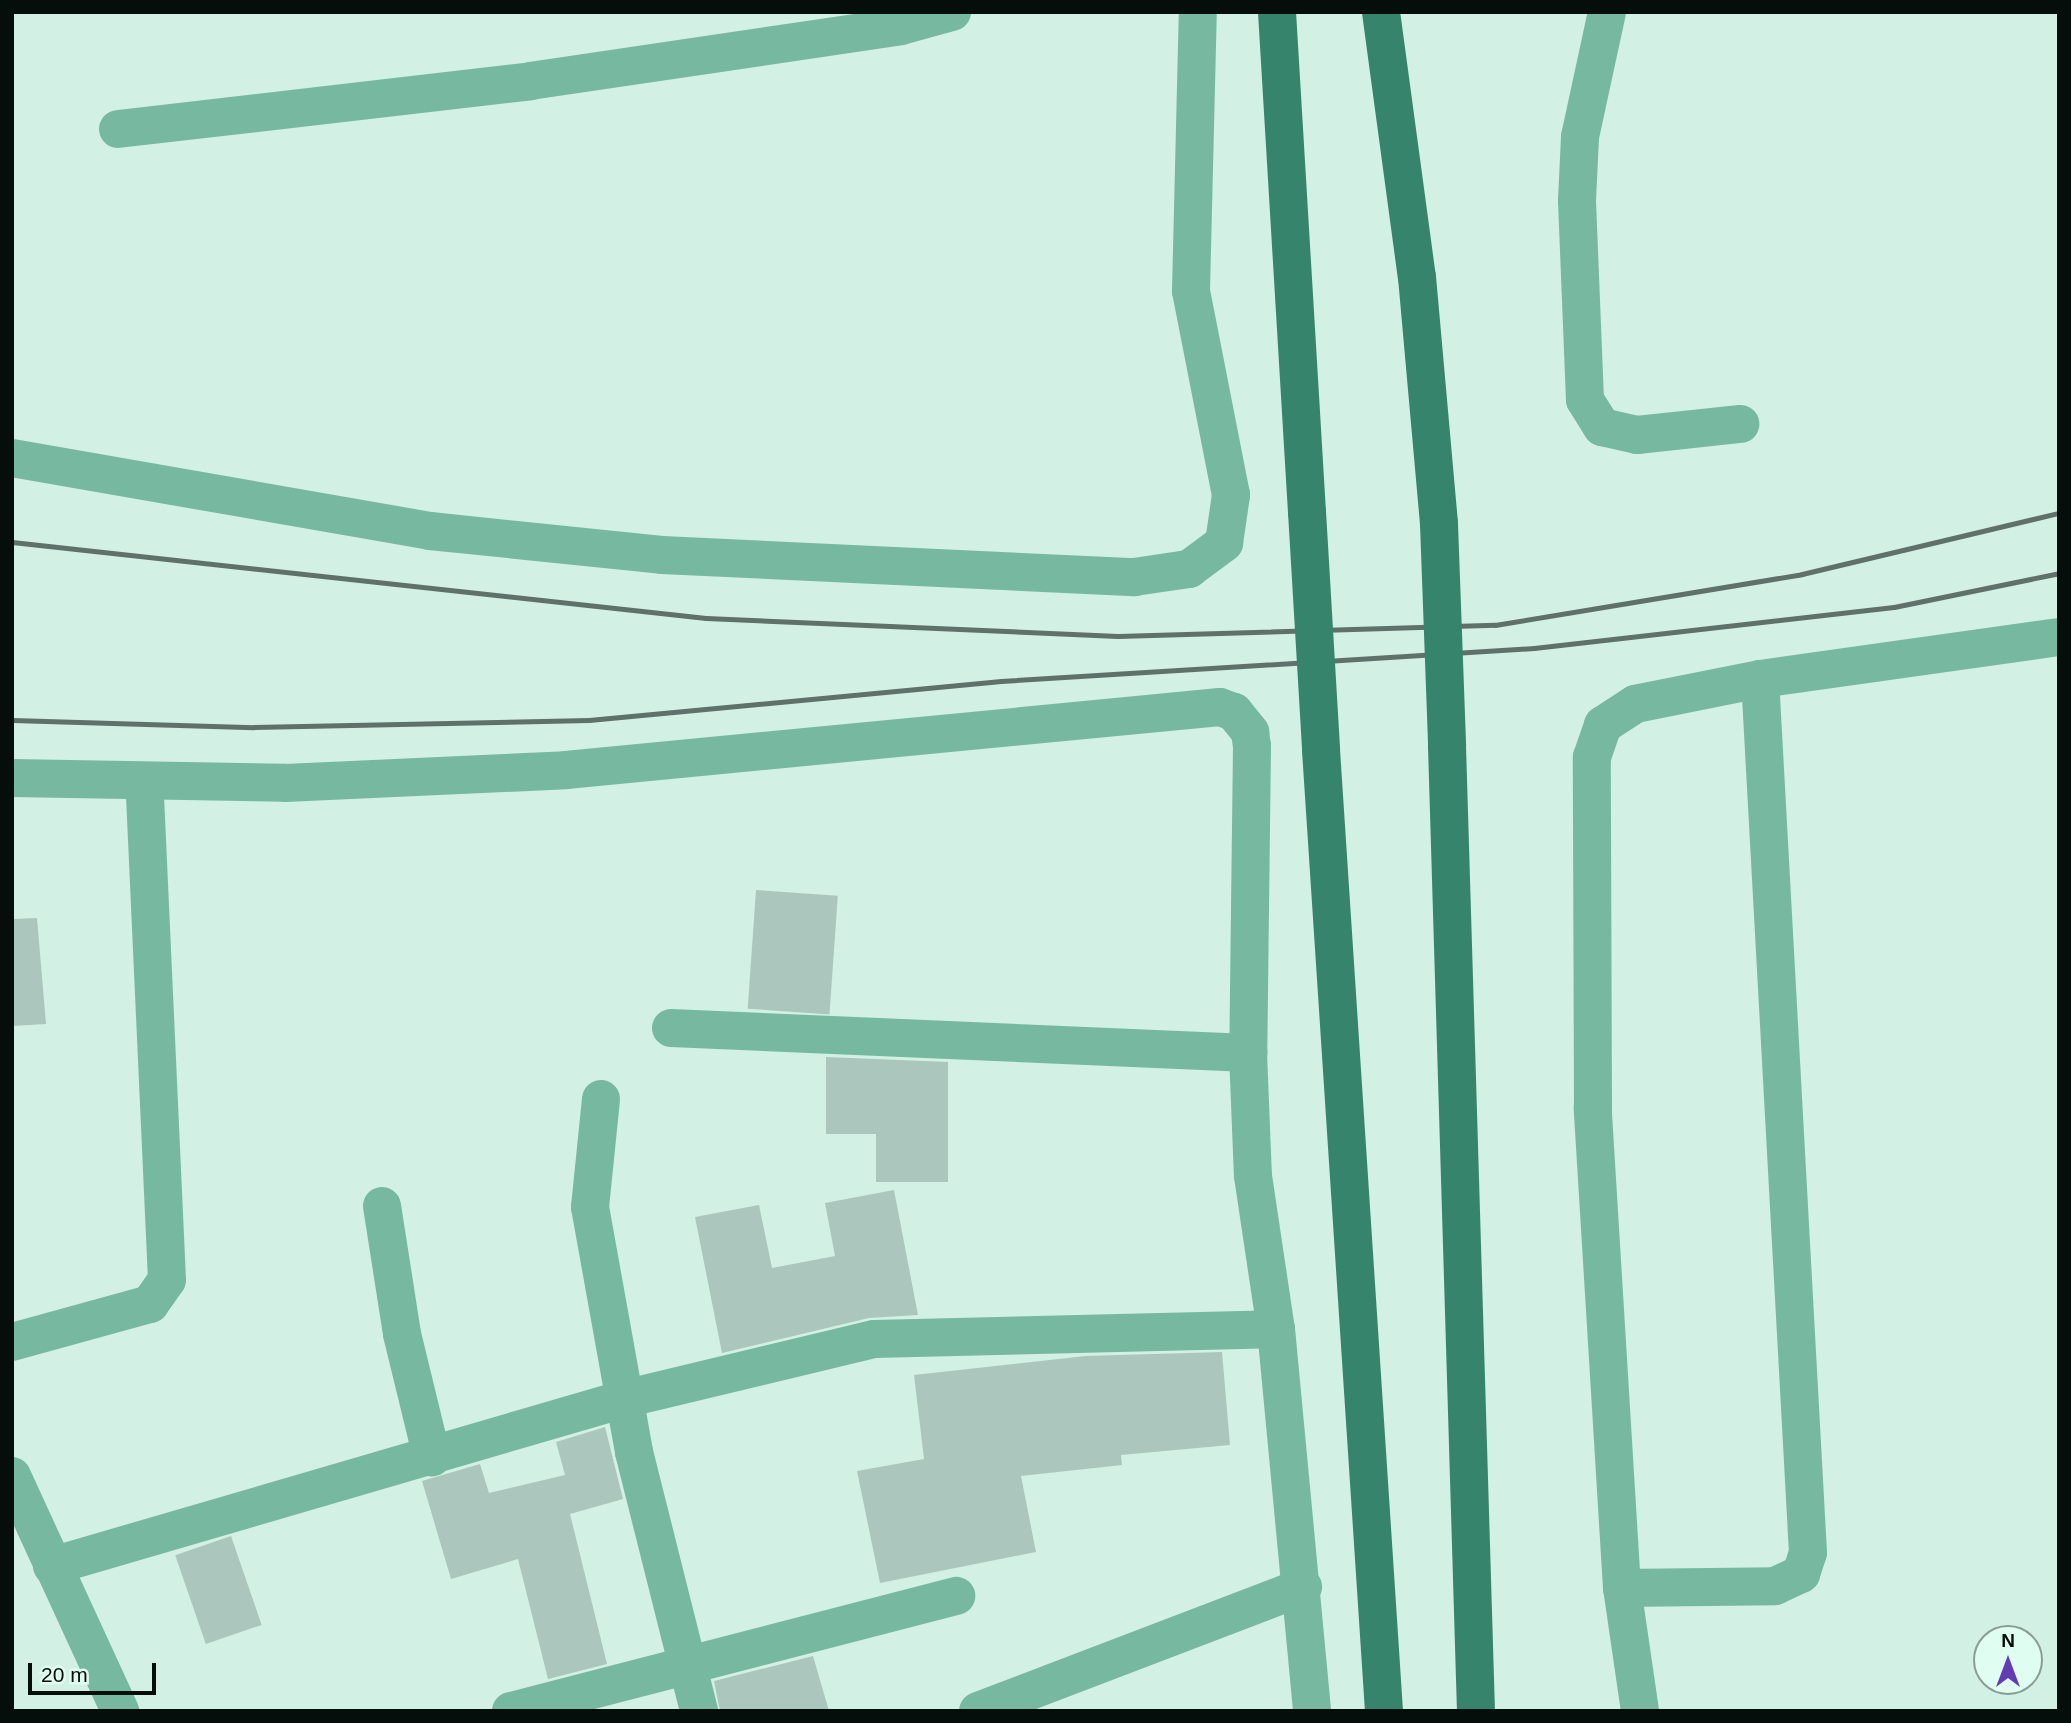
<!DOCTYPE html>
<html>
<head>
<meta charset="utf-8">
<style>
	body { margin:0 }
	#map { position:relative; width:2071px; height:1723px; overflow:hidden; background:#d3f0e5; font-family:Arial,sans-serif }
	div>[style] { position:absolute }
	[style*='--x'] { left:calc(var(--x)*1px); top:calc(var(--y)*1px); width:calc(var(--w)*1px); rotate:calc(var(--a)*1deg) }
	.building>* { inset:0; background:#abc7bd; transform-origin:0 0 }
	.minor>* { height:38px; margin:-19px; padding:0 19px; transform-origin:19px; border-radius:19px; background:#77b8a1 }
	.major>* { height:38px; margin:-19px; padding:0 19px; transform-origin:19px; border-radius:19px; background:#37846c }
	.rail>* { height:5px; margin:-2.5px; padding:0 2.5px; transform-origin:2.5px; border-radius:2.5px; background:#5f716a }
	.major-bridge>* { height:38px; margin:-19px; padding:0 19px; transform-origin:19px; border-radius:19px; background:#37846c }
	span { translate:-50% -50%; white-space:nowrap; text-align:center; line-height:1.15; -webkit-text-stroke:7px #e0fdf2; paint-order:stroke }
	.frame { position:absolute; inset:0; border:14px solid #050e0b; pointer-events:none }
	.north { position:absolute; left:1973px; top:1625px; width:70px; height:70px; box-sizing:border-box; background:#e0fdf2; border:2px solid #889d96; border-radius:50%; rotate:0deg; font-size:19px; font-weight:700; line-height:28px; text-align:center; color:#050e0b }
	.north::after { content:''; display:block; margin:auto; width:24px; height:32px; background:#633cb4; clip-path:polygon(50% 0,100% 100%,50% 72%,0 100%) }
	.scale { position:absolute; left:28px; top:1663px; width:128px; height:32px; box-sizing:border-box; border:4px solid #050e0b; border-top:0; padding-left:9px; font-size:21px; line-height:24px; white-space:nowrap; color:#050e0b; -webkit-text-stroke:5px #e0fdf2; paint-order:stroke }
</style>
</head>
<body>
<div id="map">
	<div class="building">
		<i style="left:756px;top:890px;width:82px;height:119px;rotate:4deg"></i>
		<i style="clip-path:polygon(37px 918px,46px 1024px,12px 1026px,12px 919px)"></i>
		<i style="clip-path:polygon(826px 1057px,948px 1062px,948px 1182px,876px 1182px,876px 1134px,826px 1134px)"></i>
		<i style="clip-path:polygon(894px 1190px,918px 1315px,869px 1318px,722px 1353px,695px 1217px,759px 1205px,772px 1268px,835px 1256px,825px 1203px)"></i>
		<i style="clip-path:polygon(1222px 1352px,1230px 1445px,1121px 1455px,1122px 1465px,1021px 1476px,1036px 1552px,880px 1583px,857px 1471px,924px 1459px,914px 1375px,1085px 1356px)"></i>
		<i style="clip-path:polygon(605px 1427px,623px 1499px,570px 1514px,607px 1664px,548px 1679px,518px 1559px,451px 1579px,422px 1481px,480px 1464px,489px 1493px,565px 1475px,556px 1442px)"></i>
		<i style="left:231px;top:1536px;width:94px;height:59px;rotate:71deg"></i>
		<i style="clip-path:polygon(813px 1656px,829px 1711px,720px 1711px,714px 1681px)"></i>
	</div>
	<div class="minor">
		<i style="--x:1607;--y:12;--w:128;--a:102.2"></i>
		<i style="--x:1580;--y:137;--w:64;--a:92.7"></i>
		<i style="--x:1577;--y:201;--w:199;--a:87.7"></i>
		<i style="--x:1585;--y:400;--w:32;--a:58"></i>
		<i style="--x:1602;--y:427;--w:36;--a:13"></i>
		<i style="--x:1637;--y:435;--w:104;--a:-6.1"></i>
		<i style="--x:118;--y:129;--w:415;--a:-6.6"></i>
		<i style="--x:530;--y:81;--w:375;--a:-8.4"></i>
		<i style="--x:901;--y:26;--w:53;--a:-15.4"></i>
		<i style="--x:12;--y:458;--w:424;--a:9.9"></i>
		<i style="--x:430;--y:531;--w:233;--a:5.9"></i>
		<i style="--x:662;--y:555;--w:473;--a:2.7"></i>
		<i style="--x:1134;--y:577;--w:56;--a:-8.3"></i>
		<i style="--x:1189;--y:569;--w:44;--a:-36.6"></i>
		<i style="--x:1224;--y:543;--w:49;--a:-81.7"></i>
		<i style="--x:1231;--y:495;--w:208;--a:-101.1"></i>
		<i style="--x:1191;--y:291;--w:279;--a:-88.6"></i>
		<i style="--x:12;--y:778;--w:273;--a:1"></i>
		<i style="--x:285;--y:783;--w:281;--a:-2.6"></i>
		<i style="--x:566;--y:770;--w:657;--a:-5.5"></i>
		<i style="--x:1220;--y:707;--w:15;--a:20"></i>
		<i style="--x:1234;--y:712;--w:26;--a:51"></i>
		<i style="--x:1250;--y:732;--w:14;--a:82"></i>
		<i style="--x:1252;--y:746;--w:307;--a:90.7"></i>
		<i style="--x:1248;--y:1053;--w:123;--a:87.7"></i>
		<i style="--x:1253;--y:1176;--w:155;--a:81.5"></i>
		<i style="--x:1276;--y:1329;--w:384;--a:84.6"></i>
		<i style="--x:671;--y:1028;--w:578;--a:2.48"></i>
		<i style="--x:601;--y:1099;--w:109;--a:95.8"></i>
		<i style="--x:590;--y:1207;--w:249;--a:79.8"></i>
		<i style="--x:634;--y:1452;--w:267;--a:75.9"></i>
		<i style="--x:382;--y:1206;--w:130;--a:81.1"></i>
		<i style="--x:402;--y:1334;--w:127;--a:76.3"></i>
		<i style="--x:12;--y:1342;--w:143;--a:-15.4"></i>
		<i style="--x:150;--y:1304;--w:29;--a:-55"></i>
		<i style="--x:167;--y:1280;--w:499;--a:-92.6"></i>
		<i style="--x:12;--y:1476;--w:259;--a:65.3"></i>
		<i style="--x:52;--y:1566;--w:596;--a:-16.28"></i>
		<i style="--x:624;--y:1399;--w:257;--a:-13.5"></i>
		<i style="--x:874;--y:1339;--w:402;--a:-1.4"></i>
		<i style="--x:1622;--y:1588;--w:153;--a:-0.7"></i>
		<i style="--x:1775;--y:1586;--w:29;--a:-25"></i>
		<i style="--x:1801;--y:1574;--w:22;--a:-72"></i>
		<i style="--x:1808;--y:1553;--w:875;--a:-93.14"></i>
		<i style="--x:511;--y:1711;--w:460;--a:-14.5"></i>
		<i style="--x:978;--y:1711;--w:348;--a:-20.9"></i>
		<i style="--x:1640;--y:1711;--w:124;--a:-98.3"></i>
		<i style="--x:1622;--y:1588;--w:481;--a:-93.5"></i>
		<i style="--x:1593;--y:1108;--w:351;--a:-90.2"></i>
		<i style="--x:1592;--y:757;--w:34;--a:-71"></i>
		<i style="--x:1603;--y:725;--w:38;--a:-33"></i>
		<i style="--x:1635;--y:704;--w:127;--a:-11.3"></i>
		<i style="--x:1760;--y:679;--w:302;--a:-8"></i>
	</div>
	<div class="major">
		<i style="--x:1277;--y:12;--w:501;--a:86.57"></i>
		<i style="--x:1381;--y:12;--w:267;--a:82.3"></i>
		<i style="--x:1417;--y:277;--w:248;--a:84.9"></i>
		<i style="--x:1447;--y:746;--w:965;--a:88.28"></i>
		<i style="--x:1321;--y:750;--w:963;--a:86.25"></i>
	</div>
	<div class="rail">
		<i style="--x:12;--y:542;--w:698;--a:6.25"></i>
		<i style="--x:706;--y:618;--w:412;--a:2.5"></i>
		<i style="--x:1118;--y:636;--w:377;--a:-1.7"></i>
		<i style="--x:1495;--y:625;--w:311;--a:-9.4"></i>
		<i style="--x:1802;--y:574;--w:264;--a:-13.4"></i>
		<i style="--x:12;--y:720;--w:242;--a:1.7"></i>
		<i style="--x:254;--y:727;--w:335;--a:-1.2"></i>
		<i style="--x:589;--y:720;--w:414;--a:-5.4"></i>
		<i style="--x:1001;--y:681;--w:534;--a:-3.54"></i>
		<i style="--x:1534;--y:648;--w:362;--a:-6.5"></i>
		<i style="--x:1894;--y:607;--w:168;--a:-11.6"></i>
	</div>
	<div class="major-bridge">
		<i style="--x:1307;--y:512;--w:238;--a:86.6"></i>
		<i style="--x:1439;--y:524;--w:222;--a:87.9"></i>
	</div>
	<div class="frame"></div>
	<div class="north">N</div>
	<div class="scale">20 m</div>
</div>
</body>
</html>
